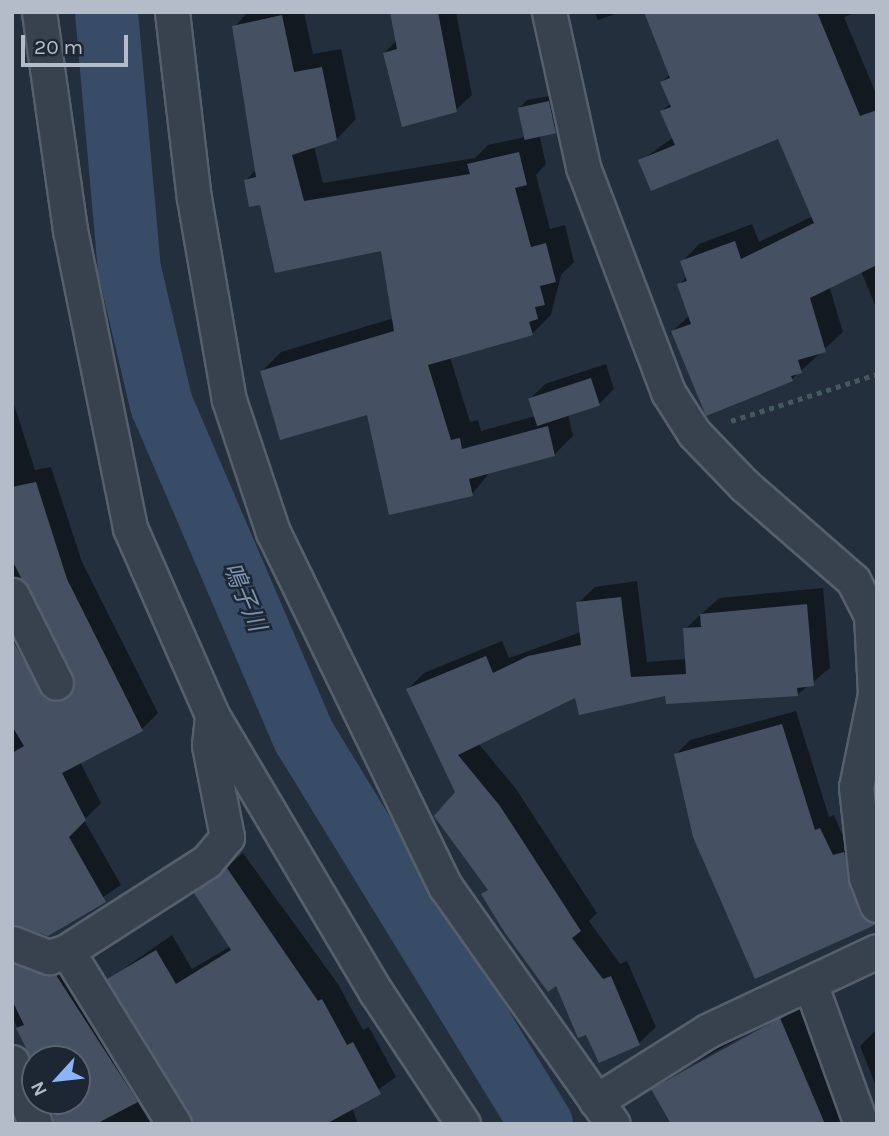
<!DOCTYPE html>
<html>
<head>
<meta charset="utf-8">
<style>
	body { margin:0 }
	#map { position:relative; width:889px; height:1136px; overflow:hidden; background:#242f3e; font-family:Karla,"Noto Sans JP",sans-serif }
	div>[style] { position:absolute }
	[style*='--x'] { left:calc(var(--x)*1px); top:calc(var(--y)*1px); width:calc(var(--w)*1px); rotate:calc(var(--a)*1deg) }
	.shadow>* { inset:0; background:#0007 }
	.river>* { height:63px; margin:-31.5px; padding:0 31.5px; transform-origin:31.5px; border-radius:31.5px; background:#394c67 }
	.building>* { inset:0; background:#455162; transform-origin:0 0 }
	.path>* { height:4.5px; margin-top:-2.25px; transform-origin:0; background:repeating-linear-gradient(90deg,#44595c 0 5px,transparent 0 10px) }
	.roads { filter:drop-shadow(2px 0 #565f6c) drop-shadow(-2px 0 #565f6c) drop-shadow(0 2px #565f6c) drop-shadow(0 -2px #565f6c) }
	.street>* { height:33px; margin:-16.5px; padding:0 16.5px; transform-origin:16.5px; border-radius:16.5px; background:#38414e }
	span { translate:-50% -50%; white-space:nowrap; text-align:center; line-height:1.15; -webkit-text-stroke:5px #1d2633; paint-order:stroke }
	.water-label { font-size:24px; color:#7c92b1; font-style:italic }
	.frame { position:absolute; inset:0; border:14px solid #b4bcc9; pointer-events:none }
	.north { position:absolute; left:21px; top:1045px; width:70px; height:70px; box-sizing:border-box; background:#1d2633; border:2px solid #59626f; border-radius:50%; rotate:243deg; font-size:19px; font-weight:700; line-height:28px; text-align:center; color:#b4bcc9 }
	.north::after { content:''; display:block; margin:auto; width:24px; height:32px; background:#8ab4f8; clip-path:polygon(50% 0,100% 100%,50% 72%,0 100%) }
	.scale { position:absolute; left:21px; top:35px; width:107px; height:32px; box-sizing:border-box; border:4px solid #b4bcc9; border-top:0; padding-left:9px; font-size:21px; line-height:24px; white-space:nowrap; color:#b4bcc9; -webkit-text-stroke:5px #1d2633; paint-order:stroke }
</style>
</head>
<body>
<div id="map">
	<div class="shadow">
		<i style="clip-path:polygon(248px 12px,304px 12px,313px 54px,341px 49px,356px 119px,337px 139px,314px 146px,323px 183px,475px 158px,488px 145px,525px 137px,520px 107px,527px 100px,556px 95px,562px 124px,539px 134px,546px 164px,536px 175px,550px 229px,565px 225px,574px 262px,561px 275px,551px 315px,532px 334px,450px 357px,470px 422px,478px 420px,481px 431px,535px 416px,530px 399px,545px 384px,606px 364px,614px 389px,599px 404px,568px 414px,573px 436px,554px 455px,491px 471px,472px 494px,368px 412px,262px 371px,281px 352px,394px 318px,382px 249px,261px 203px,245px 181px,257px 169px,234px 27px)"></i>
		<i style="clip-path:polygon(392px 12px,456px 12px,472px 95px,456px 110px,384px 53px,397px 40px)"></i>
		<i style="clip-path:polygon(595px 12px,621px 12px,598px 20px)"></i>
		<i style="clip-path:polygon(646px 12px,858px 12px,844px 17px,877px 96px,877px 310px,861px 271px,829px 286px,843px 332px,792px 379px,707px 413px,673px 331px,690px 315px,679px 285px,687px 276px,682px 262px,699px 244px,752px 224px,759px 242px,813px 216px,779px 136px,640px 161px,674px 137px,662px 111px,671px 103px,662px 82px,670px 74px)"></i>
		<i style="clip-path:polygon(12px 398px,35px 470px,51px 467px,82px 562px,158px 713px,142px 729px,80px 762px,101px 803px,84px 820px,121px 885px,54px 930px,12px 913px,12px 592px,54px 676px,77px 684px,31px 585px,12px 578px)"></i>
		<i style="clip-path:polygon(637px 581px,647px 662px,687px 659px,685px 629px,719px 598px,823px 588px,830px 668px,797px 695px,576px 695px,478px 743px,516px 789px,597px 913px,589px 921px,620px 964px,627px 961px,656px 1027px,639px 1043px,587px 1033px,556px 983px,483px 894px,489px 889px,450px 797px,457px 790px,408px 689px,424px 673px,502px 641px,509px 658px,581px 632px,578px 603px,595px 587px)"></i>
		<i style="clip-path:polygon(796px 711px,829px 817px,834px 815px,877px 917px,866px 927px,676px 754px,690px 740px)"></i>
		<i style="clip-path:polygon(243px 853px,338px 984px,363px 1030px,369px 1027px,396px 1077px,352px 1108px,358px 1124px,193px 1124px,109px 979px,172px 935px,192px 969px,231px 946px,196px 893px)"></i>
		<i style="clip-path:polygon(12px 937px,72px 960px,179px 1124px,61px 1124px,51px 1101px,77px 1101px,77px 1059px,35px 1059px,35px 1067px,12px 1016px)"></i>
		<i style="clip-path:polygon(evenodd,797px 1002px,850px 1124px,675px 1124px,653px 1089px,670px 1072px,797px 1002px,787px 1012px,788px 1015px,671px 1080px,671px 1076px,787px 1012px)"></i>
		<i style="clip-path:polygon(877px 1029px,877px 1089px,860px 1046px)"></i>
	</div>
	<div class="river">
		<i style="--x:106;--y:12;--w:258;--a:84.9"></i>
		<i style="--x:129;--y:269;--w:139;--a:76.7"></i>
		<i style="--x:161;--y:404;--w:362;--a:66.8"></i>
		<i style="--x:304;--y:737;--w:454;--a:58.5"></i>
	</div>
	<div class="building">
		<i style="clip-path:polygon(390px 12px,438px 12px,457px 112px,402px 127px,383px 53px,397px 49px)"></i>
		<i style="clip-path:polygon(644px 12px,817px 12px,860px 116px,877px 110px,877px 265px,810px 298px,826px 352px,798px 360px,802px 373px,791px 376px,793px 381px,706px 416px,671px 331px,691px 324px,677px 284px,687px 281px,680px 261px,735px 241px,741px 259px,814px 223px,778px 139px,651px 191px,638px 160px,675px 145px,660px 111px,671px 107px,660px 82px,670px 78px)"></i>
		<i style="clip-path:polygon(282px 15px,294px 72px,322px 67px,337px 140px,292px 155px,304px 201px,470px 174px,467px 164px,519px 152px,527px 185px,515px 188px,531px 247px,546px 243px,556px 282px,540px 286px,545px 305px,535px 307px,538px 319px,529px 322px,533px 335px,428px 365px,451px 440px,460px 438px,462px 449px,548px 426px,555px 456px,469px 479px,473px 496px,389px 515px,367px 415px,280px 440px,260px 371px,394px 331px,381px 251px,275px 273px,260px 205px,249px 207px,244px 180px,256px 177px,232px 26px)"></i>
		<i style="left:549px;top:101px;width:33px;height:32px;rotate:78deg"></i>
		<i style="left:591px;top:378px;width:29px;height:66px;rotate:72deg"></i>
		<i style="clip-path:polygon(36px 482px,67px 579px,143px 731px,62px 773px,86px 820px,69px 837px,106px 902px,48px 936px,12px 924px,12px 753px,24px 746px,12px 726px,12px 639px,45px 699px,64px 700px,75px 685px,12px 560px,12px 487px)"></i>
		<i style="clip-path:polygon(621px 597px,631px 677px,686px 674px,683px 628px,701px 627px,700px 614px,807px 604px,814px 686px,797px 688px,798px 696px,666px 704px,665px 696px,579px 715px,575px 698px,458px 755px,500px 806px,581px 931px,572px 938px,603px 979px,611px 976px,640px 1045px,599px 1063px,586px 1035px,578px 1038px,556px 986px,548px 992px,505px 933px,481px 894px,488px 890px,434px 816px,455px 792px,406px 689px,486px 656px,493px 673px,528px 656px,581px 645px,576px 602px)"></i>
		<i style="clip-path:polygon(782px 724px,815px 830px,820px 828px,833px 855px,844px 852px,859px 912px,877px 924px,755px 979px,693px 837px,674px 754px)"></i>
		<i style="clip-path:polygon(227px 868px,318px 1001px,322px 999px,347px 1045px,353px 1042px,381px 1094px,326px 1124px,193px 1124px,107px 979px,156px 950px,176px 984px,231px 950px,194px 893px)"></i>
		<i style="clip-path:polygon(12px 964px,56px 975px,138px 1102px,96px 1124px,54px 1124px,52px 1101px,77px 1101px,77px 1059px,35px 1059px,35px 1066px,16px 1028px,24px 1025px,12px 1000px)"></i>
		<i style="clip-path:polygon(780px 1018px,825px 1124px,671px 1124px,651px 1089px)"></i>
	</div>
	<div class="path">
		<i style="--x:731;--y:421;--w:153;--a:-17.8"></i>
	</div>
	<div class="roads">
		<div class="street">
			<i style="--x:39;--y:12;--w:220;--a:81.9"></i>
			<i style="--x:70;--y:230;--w:304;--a:78.6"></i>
			<i style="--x:130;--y:528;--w:204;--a:66.3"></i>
			<i style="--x:212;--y:715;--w:322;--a:59.4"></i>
			<i style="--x:376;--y:992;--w:158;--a:56.6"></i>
			<i style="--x:172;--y:12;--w:187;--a:83.3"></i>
			<i style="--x:194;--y:198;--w:205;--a:80.2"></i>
			<i style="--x:229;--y:400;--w:139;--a:71.6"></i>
			<i style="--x:273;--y:532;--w:394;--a:64.1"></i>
			<i style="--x:445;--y:886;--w:291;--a:54.8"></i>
			<i style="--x:549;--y:12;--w:159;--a:77.6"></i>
			<i style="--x:583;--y:167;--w:241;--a:69.3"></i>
			<i style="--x:668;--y:392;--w:49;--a:57.6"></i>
			<i style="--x:694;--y:433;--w:72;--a:46.1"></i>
			<i style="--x:744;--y:485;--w:145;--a:41.1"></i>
			<i style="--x:853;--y:580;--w:39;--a:63"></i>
			<i style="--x:871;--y:615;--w:79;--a:87.1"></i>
			<i style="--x:875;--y:694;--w:95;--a:101.5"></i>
			<i style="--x:856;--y:787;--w:91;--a:83.7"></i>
			<i style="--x:866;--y:877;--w:30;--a:69"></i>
			<i style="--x:12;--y:595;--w:98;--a:63.4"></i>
			<i style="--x:12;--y:943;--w:40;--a:21"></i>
			<i style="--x:49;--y:957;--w:19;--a:-18"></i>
			<i style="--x:810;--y:983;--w:150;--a:70.1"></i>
			<i style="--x:12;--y:1062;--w:66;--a:69.6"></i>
			<i style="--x:596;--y:1101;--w:131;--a:-32.2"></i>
			<i style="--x:707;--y:1031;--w:188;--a:-25.2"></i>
			<i style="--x:174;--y:1124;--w:203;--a:-121.7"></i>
			<i style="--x:67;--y:951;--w:166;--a:-32.7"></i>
			<i style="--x:207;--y:861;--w:31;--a:-50"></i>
			<i style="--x:227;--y:837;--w:94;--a:-101.1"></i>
			<i style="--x:209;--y:745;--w:27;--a:-84"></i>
		</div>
	</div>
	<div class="water-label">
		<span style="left:244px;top:597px;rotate:67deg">鳴子川</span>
	</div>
	<div class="frame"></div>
	<div class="north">N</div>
	<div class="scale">20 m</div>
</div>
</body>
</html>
